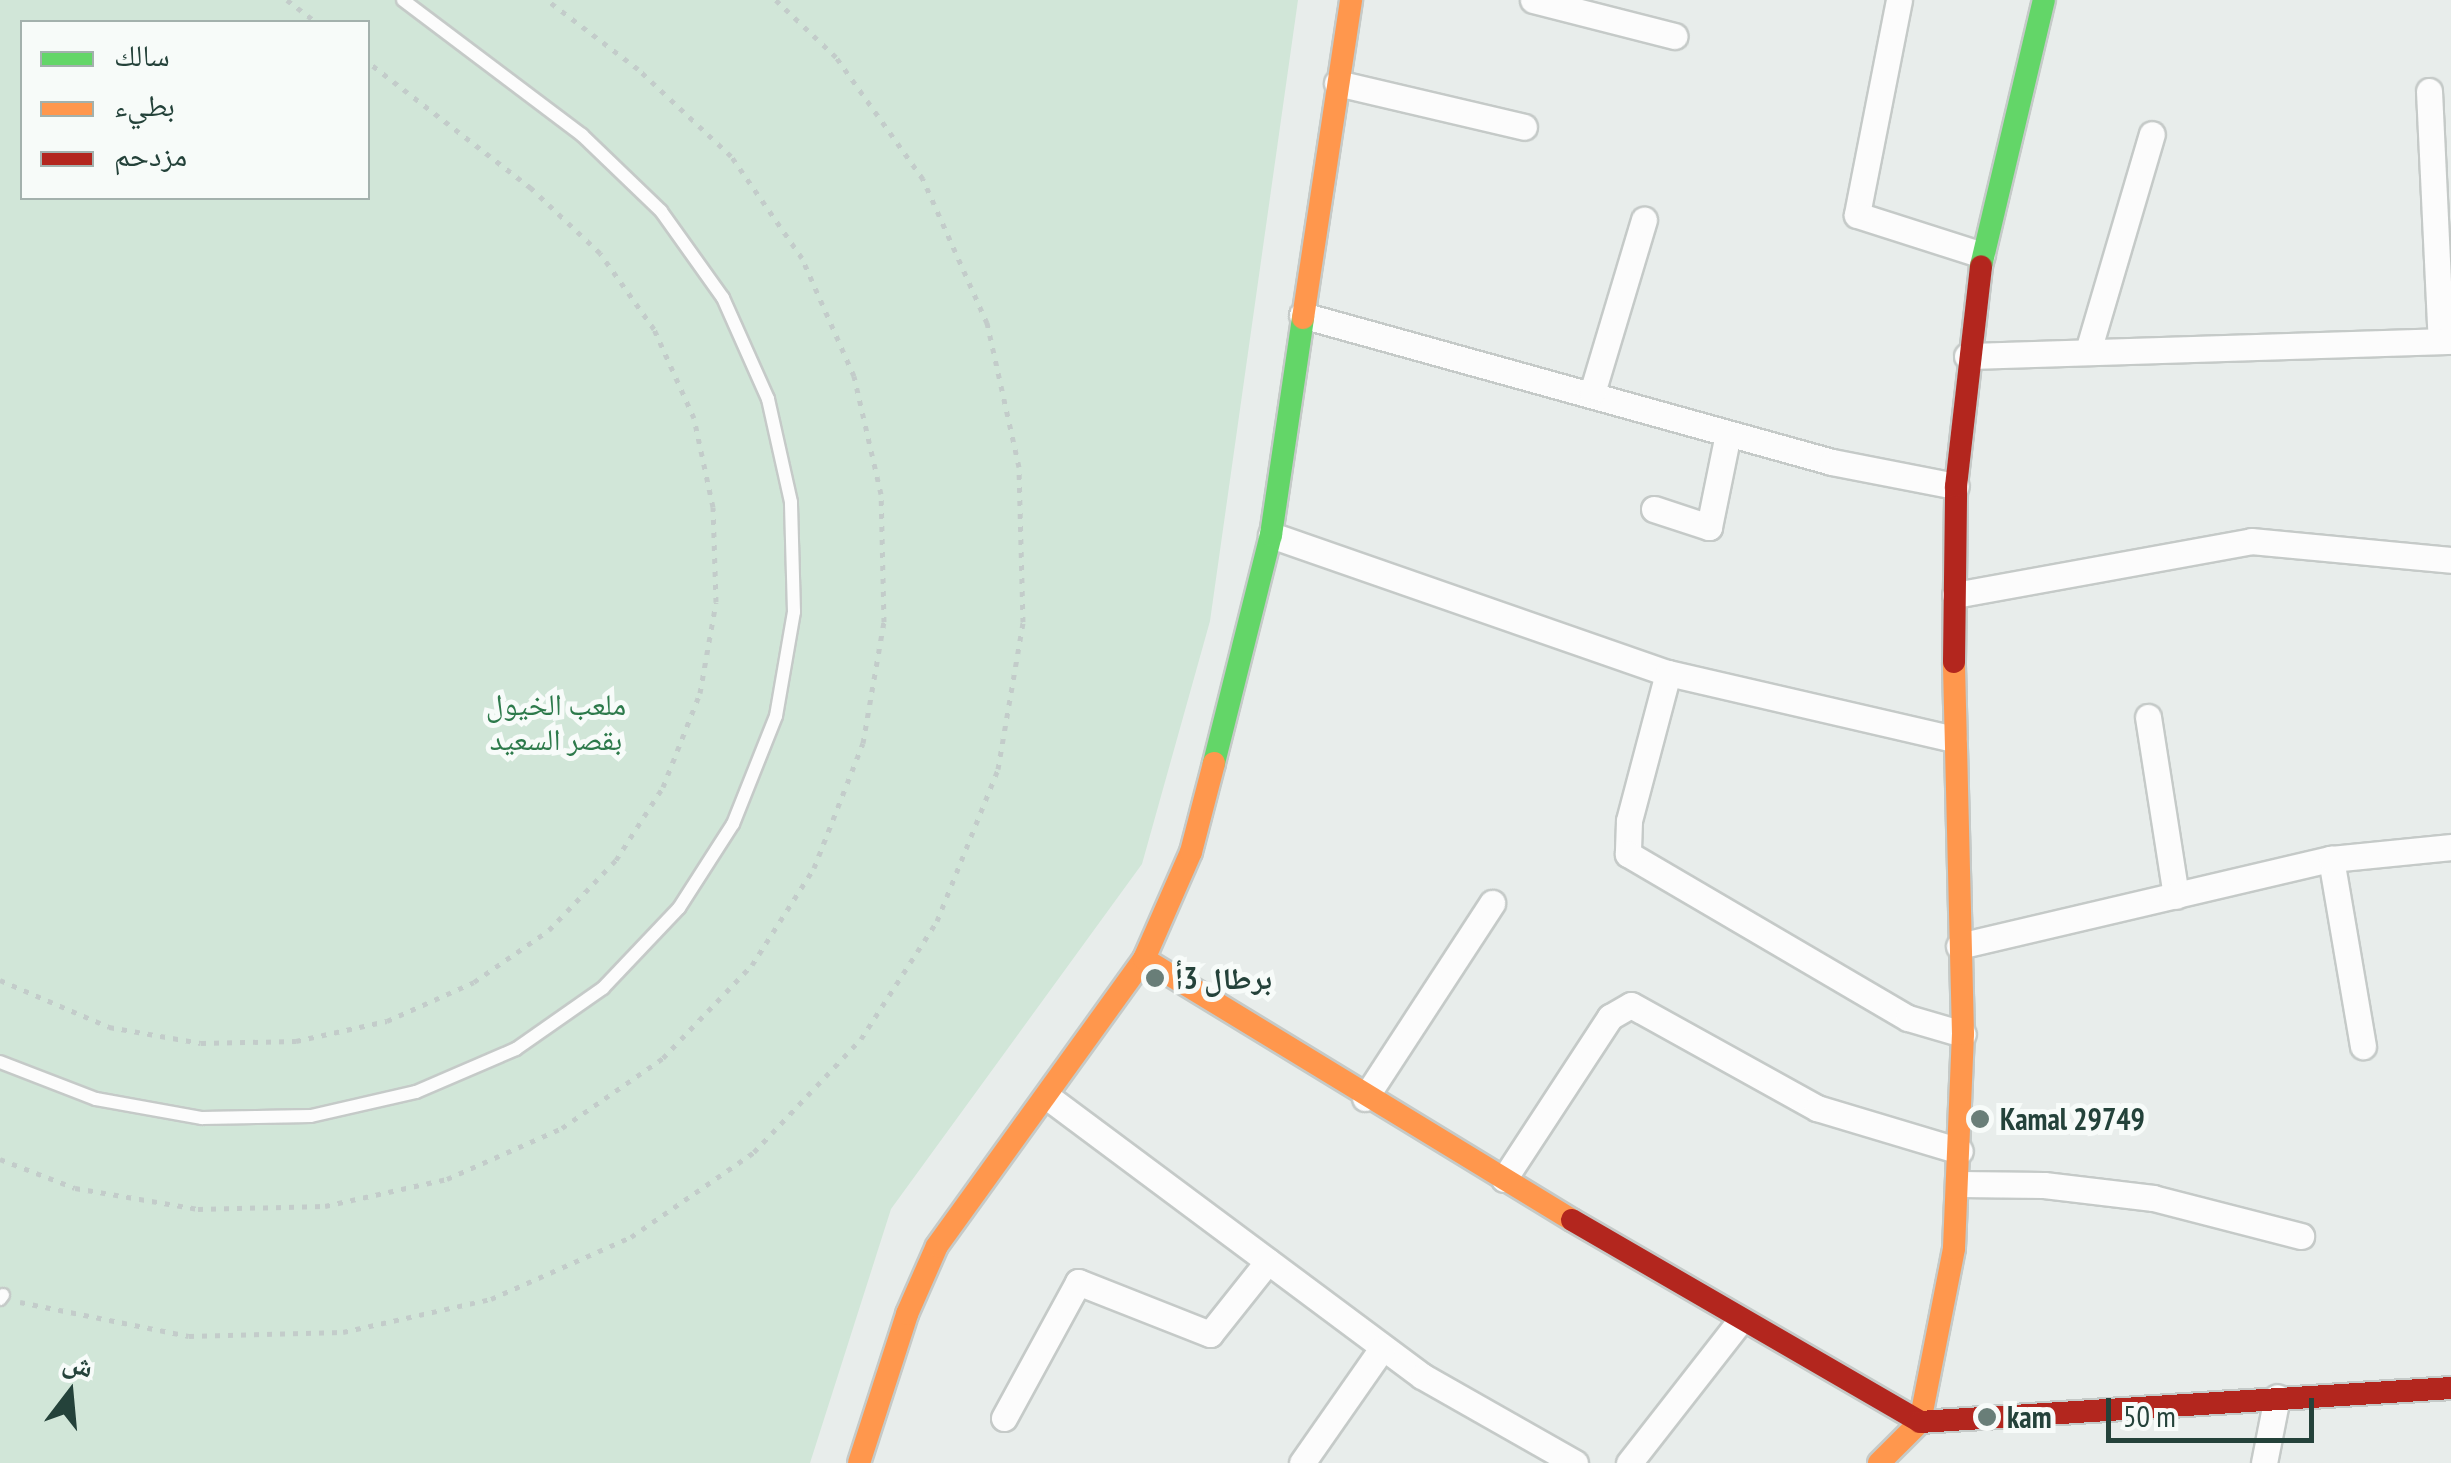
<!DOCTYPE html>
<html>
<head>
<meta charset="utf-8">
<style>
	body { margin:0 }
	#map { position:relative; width:2451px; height:1463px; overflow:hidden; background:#e8edeb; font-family:"PT Sans Narrow","Noto Naskh Arabic",sans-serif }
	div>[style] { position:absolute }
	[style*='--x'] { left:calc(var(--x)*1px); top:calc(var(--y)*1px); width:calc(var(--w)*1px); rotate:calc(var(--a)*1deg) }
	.green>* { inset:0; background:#d1e6d8 }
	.path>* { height:5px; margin-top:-2.5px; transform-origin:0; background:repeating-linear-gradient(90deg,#c3ccca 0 5px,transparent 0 13px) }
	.roads { filter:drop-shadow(2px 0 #c5cac8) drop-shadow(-2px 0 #c5cac8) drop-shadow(0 2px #c5cac8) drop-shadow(0 -2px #c5cac8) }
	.lane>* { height:12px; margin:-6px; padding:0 6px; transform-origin:6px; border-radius:6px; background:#fcfcfc }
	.street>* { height:25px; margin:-12.5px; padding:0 12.5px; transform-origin:12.5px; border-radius:12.5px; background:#fcfcfc }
	.fast>* { height:22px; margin:-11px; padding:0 11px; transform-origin:11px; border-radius:11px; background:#63d668 }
	.slow>* { height:22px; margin:-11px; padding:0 11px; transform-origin:11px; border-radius:11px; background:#ff974d }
	.jam>* { height:22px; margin:-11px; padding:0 11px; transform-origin:11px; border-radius:11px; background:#b3261e }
	.dots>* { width:28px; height:28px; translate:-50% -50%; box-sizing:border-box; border:5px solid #f7fbf9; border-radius:50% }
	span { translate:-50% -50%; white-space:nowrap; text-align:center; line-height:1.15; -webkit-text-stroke:10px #f7fbf9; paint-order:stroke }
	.park-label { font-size:30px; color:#2d7a4b }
	.poi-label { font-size:30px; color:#24423a; font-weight:700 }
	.left { translate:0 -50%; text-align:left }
	.legend { position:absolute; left:20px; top:20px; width:350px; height:180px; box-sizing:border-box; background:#f7fbf9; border:2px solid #a3b1ad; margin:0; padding:12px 18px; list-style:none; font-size:30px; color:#24423a }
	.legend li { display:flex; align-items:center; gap:20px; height:50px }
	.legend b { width:50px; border:2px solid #a3b1ad }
	.north { position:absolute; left:20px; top:1343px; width:100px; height:100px; -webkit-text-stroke:8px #f7fbf9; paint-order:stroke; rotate:16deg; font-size:28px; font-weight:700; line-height:40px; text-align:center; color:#24423a }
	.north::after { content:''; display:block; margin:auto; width:35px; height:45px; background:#24423a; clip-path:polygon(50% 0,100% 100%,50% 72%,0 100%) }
	.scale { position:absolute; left:2106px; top:1398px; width:208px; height:45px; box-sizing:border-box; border:5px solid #24423a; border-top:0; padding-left:12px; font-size:30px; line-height:35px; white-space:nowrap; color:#24423a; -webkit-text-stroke:8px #f7fbf9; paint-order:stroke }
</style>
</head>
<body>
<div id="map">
	<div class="green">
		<i style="clip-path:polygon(evenodd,0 0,1298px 0,1210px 621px,1142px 864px,891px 1209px,810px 1463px,0 1463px,0 0,22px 22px,368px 22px,368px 198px,22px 198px,22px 22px)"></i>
	</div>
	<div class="path">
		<i style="--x:287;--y:0;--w:36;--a:37"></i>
		<i style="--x:0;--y:980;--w:119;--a:23.3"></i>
		<i style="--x:109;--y:1027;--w:93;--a:9.9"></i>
		<i style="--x:201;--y:1043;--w:95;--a:-1.2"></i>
		<i style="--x:296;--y:1041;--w:93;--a:-12.4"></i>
		<i style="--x:387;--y:1021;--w:95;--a:-24.1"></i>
		<i style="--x:474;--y:982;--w:91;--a:-34.7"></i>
		<i style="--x:549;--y:930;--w:97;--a:-46.3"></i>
		<i style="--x:616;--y:860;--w:87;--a:-57.2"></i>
		<i style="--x:663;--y:787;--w:101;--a:-68.5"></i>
		<i style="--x:700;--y:693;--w:92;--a:-80"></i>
		<i style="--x:716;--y:602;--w:95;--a:-91.8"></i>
		<i style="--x:713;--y:507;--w:91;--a:-102.1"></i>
		<i style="--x:694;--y:418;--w:98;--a:-114.2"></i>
		<i style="--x:654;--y:329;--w:93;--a:-125.4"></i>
		<i style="--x:600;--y:253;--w:95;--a:-136.7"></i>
		<i style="--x:531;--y:188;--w:206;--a:-142.3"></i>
		<i style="--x:0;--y:1159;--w:80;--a:21.1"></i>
		<i style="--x:75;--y:1188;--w:125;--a:9.7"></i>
		<i style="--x:198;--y:1209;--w:127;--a:-1.4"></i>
		<i style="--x:325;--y:1206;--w:125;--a:-12.5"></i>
		<i style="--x:447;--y:1179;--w:126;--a:-23.9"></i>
		<i style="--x:562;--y:1128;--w:123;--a:-34.7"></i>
		<i style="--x:663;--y:1058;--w:129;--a:-46.3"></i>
		<i style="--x:752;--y:965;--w:115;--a:-57.4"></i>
		<i style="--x:814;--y:868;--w:134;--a:-68.6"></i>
		<i style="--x:863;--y:743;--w:123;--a:-80.2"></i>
		<i style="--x:884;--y:622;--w:128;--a:-91.3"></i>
		<i style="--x:881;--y:494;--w:121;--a:-102.9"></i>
		<i style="--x:854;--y:376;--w:129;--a:-113.8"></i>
		<i style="--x:802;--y:258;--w:124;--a:-124.8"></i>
		<i style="--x:731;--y:156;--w:127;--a:-136.9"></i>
		<i style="--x:638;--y:69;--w:114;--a:-142.8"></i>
		<i style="--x:20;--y:1302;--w:172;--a:11.4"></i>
		<i style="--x:189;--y:1336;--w:154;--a:-1.5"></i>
		<i style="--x:343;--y:1332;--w:152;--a:-12.6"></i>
		<i style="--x:491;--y:1299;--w:153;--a:-23.9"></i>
		<i style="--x:631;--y:1237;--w:150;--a:-34.6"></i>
		<i style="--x:754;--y:1152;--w:156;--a:-46.6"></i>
		<i style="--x:861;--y:1039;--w:140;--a:-57.2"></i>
		<i style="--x:937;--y:921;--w:164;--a:-68.1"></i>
		<i style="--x:998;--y:769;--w:149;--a:-80.3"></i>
		<i style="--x:1023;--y:622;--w:155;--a:-91.5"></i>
		<i style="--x:1019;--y:467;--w:148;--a:-102.5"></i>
		<i style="--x:987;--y:323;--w:158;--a:-114"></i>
		<i style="--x:923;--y:179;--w:150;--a:-125.5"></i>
		<i style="--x:836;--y:57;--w:83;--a:-136.5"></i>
	</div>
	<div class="roads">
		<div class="lane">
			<i style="--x:0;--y:1062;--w:103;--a:21.1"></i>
			<i style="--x:96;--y:1099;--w:108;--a:10.2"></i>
			<i style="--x:202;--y:1118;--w:109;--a:-1.1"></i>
			<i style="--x:311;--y:1116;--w:108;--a:-12.9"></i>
			<i style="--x:416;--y:1092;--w:109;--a:-23.3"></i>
			<i style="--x:516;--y:1049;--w:106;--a:-35"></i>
			<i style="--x:603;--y:988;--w:110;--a:-46.5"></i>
			<i style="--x:679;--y:908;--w:100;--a:-57.3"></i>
			<i style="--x:733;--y:824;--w:116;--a:-68.3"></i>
			<i style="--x:776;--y:716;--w:106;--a:-80.2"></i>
			<i style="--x:794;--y:612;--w:110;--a:-91.6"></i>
			<i style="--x:791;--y:502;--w:106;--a:-102.6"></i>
			<i style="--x:768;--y:399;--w:111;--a:-114"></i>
			<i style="--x:723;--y:298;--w:107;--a:-125.5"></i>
			<i style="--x:661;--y:211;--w:110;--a:-136.1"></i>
			<i style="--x:582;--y:135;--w:224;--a:-143"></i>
			<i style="--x:0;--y:1299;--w:5;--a:-53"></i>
		</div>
		<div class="street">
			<i style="--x:1533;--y:0;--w:146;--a:14.3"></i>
			<i style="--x:1899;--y:0;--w:219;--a:101.1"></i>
			<i style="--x:1857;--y:215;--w:131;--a:17.7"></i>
			<i style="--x:1337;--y:83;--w:192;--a:13.2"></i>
			<i style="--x:2429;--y:91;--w:250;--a:87.3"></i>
			<i style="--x:1302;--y:315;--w:550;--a:15.5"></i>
			<i style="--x:1832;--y:462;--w:126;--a:11"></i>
			<i style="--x:2088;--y:351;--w:226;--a:-73.6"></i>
			<i style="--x:1967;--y:356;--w:484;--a:-1.8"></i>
			<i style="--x:1592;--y:393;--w:181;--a:-73.3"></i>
			<i style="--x:1654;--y:509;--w:58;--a:18.1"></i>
			<i style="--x:1709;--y:527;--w:95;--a:-78.5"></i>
			<i style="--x:1271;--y:535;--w:420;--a:19.2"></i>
			<i style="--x:1668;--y:673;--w:293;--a:13"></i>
			<i style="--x:1955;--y:595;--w:301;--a:-10.3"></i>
			<i style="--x:2251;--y:541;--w:201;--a:5.4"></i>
			<i style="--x:1668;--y:673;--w:153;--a:104.8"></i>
			<i style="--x:1629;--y:821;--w:33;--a:92"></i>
			<i style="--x:1628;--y:854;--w:324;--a:30.4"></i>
			<i style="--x:1908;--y:1018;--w:57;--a:16.2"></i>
			<i style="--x:2148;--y:717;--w:181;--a:81.1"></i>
			<i style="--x:2331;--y:859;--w:190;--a:80.3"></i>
			<i style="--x:1959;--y:946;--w:382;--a:-13.2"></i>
			<i style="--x:2331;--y:859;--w:121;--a:-5.7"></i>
			<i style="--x:1049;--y:1098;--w:465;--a:36.7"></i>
			<i style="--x:1422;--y:1376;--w:176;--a:29.6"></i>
			<i style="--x:1365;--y:1098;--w:233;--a:-56.9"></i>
			<i style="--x:1504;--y:1179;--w:194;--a:-56.8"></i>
			<i style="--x:1610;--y:1017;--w:24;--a:-30"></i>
			<i style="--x:1631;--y:1005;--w:213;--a:29"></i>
			<i style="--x:1817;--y:1108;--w:149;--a:16.7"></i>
			<i style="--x:1960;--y:1184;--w:84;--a:0.7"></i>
			<i style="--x:2044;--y:1185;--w:110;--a:6.8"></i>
			<i style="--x:2153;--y:1198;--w:153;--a:14.4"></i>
			<i style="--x:1004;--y:1418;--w:155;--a:-61.4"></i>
			<i style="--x:1078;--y:1282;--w:142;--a:21.5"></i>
			<i style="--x:1210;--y:1334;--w:93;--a:-51.5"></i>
			<i style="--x:1302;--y:1463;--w:141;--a:-55.1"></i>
			<i style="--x:1629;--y:1463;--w:179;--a:-52"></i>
			<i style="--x:2264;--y:1463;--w:67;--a:-78.9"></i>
		</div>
		<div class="fast">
			<i style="--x:1981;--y:266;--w:273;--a:-76.7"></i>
			<i style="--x:1214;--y:763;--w:235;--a:-76"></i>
			<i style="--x:1271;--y:535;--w:219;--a:-81.6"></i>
		</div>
		<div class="slow">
			<i style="--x:1303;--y:318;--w:322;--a:-81.4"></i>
			<i style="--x:1144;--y:959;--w:501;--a:31.38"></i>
			<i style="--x:859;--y:1463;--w:157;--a:-72.1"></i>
			<i style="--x:907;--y:1314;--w:74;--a:-66.2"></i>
			<i style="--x:937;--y:1246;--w:354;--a:-54.2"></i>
			<i style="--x:1144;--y:959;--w:117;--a:-66.3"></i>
			<i style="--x:1191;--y:852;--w:92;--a:-75.5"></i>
			<i style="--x:1879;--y:1463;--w:58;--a:-45"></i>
			<i style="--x:1920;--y:1422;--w:177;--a:-78.9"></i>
			<i style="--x:1954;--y:1248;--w:214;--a:-87.6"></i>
			<i style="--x:1963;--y:1034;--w:372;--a:-91.4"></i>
		</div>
		<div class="jam">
			<i style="--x:1954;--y:662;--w:176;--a:-89.3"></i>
			<i style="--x:1956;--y:486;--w:221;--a:-83.5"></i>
			<i style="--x:1572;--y:1220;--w:402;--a:30.1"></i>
			<i style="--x:1920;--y:1422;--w:532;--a:-3.66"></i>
		</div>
	</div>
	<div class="dots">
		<i style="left:1155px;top:978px;background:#697e78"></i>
		<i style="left:1980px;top:1119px;background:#697e78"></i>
		<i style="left:1987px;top:1417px;background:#697e78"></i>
	</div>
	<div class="park-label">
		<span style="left:556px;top:721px">ملعب الخيول<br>بقصر السعيد</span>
	</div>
	<div class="poi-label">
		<span class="left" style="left:1175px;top:978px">برطال 3أ</span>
		<span class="left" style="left:2000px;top:1119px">Kamal 29749</span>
		<span class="left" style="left:2007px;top:1417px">kam</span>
	</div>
	<ul class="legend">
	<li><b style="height:12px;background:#63d668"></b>سالك</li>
	<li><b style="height:12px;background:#ff974d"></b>بطيء</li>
	<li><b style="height:12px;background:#b3261e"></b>مزدحم</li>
	</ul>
	<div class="north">ش</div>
	<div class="scale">50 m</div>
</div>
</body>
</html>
